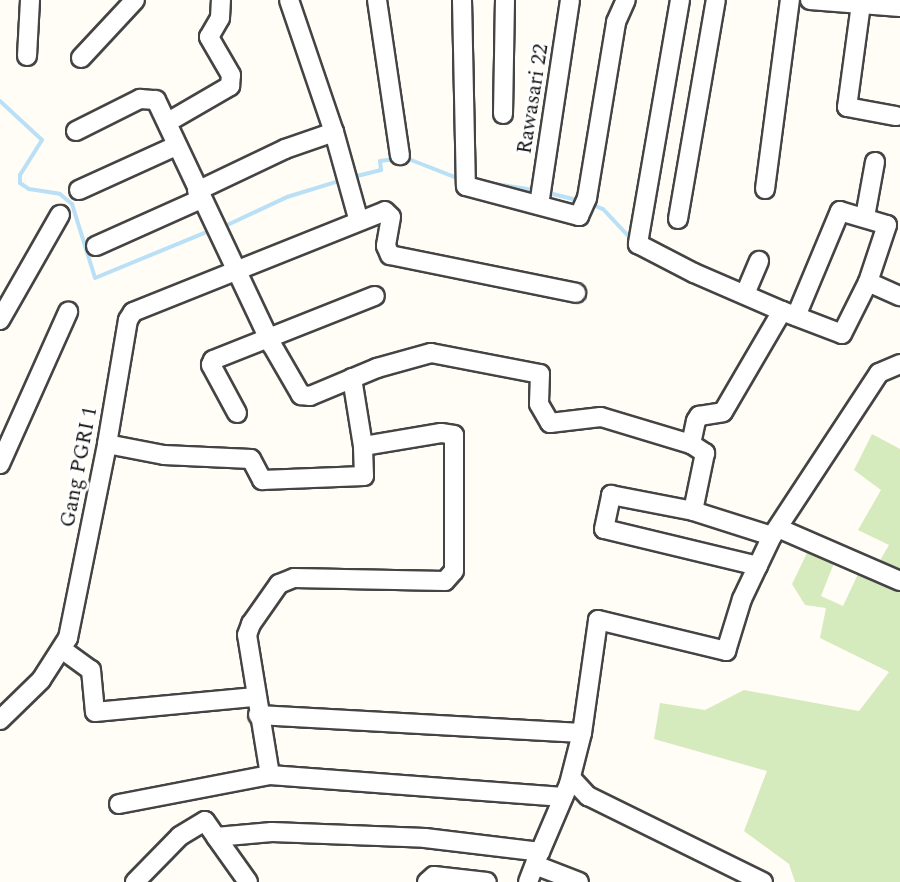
<!DOCTYPE html>
<html>
<head>
<meta charset="utf-8">
<style>
	body { margin:0 }
	#map { position:relative; width:900px; height:882px; overflow:hidden; background:#fffdf5; font-family:Spectral,serif }
	div>[style] { position:absolute }
	[style*='--x'] { left:calc(var(--x)*1px); top:calc(var(--y)*1px); width:calc(var(--w)*1px); rotate:calc(var(--a)*1deg) }
	.green>* { inset:0; background:#d5ebbd }
	.stream>* { height:4px; margin:-2px; padding:0 2px; transform-origin:2px; border-radius:2px; background:#b9e0f7 }
	.roads { filter:drop-shadow(2px 0 #444) drop-shadow(-2px 0 #444) drop-shadow(0 2px #444) drop-shadow(0 -2px #444) }
	.minor>* { height:18px; margin:-9px; padding:0 9px; transform-origin:9px; border-radius:9px; background:#fff }
	span { translate:-50% -50%; white-space:nowrap; text-align:center; line-height:1.15; -webkit-text-stroke:6px #fff; paint-order:stroke }
	.street-label { font-size:21px; color:#111 }
</style>
</head>
<body>
<div id="map">
	<div class="green">
		<i style="clip-path:polygon(872px 434px,900px 449px,900px 882px,795px 882px,789px 864px,744px 831px,767px 771px,654px 739px,660px 703px,705px 710px,744px 690px,859px 711px,889px 672px,820px 638px,826px 608px,805px 605px,792px 584px,808px 551px,836px 558px,821px 596px,843px 606px,859px 572px,872px 574px,889px 545px,858px 530px,881px 490px,854px 470px)"></i>
	</div>
	<div class="stream">
		<i style="--x:0;--y:101;--w:57;--a:42.9"></i>
		<i style="--x:42;--y:140;--w:41;--a:122.2"></i>
		<i style="--x:20;--y:175;--w:8;--a:90"></i>
		<i style="--x:20;--y:183;--w:11;--a:34"></i>
		<i style="--x:29;--y:189;--w:31;--a:9"></i>
		<i style="--x:60;--y:194;--w:16;--a:40"></i>
		<i style="--x:72;--y:204;--w:77;--a:72.7"></i>
		<i style="--x:95;--y:278;--w:123;--a:-22.4"></i>
		<i style="--x:406;--y:158;--w:58;--a:21.3"></i>
		<i style="--x:353;--y:177;--w:29;--a:-14"></i>
		<i style="--x:381;--y:170;--w:9;--a:-96"></i>
		<i style="--x:380;--y:161;--w:15;--a:-8"></i>
		<i style="--x:489;--y:183;--w:47;--a:8.7"></i>
		<i style="--x:545;--y:192;--w:37;--a:14"></i>
		<i style="--x:591;--y:204;--w:13;--a:23"></i>
		<i style="--x:603;--y:209;--w:42;--a:46.9"></i>
		<i style="--x:223;--y:227;--w:71;--a:-25.1"></i>
		<i style="--x:287;--y:197;--w:54;--a:-17.1"></i>
	</div>
	<div class="roads">
		<div class="minor">
			<i style="--x:289;--y:0;--w:139;--a:71.2"></i>
			<i style="--x:334;--y:132;--w:89;--a:74.4"></i>
			<i style="--x:377;--y:0;--w:157;--a:81.6"></i>
			<i style="--x:462;--y:0;--w:186;--a:88.8"></i>
			<i style="--x:466;--y:186;--w:117;--a:14.9"></i>
			<i style="--x:579;--y:216;--w:20;--a:-66"></i>
			<i style="--x:587;--y:198;--w:178;--a:-80.6"></i>
			<i style="--x:616;--y:22;--w:24;--a:-66"></i>
			<i style="--x:680;--y:0;--w:248;--a:99.8"></i>
			<i style="--x:638;--y:244;--w:63;--a:27.4"></i>
			<i style="--x:694;--y:273;--w:96;--a:23.4"></i>
			<i style="--x:782;--y:311;--w:64;--a:21"></i>
			<i style="--x:842;--y:334;--w:58;--a:-63.4"></i>
			<i style="--x:868;--y:282;--w:60;--a:-71.6"></i>
			<i style="--x:887;--y:225;--w:49;--a:-163.4"></i>
			<i style="--x:840;--y:211;--w:114;--a:112.7"></i>
			<i style="--x:810;--y:0;--w:90;--a:4.4"></i>
			<i style="--x:861;--y:4;--w:104;--a:97.7"></i>
			<i style="--x:847;--y:107;--w:50;--a:10.4"></i>
			<i style="--x:27;--y:56;--w:56;--a:-86.9"></i>
			<i style="--x:81;--y:58;--w:79;--a:-47"></i>
			<i style="--x:503;--y:114;--w:114;--a:-89"></i>
			<i style="--x:168;--y:122;--w:72;--a:-30.1"></i>
			<i style="--x:230;--y:86;--w:11;--a:-85"></i>
			<i style="--x:231;--y:75;--w:44;--a:-120.1"></i>
			<i style="--x:209;--y:37;--w:22;--a:-60"></i>
			<i style="--x:220;--y:18;--w:18;--a:-87"></i>
			<i style="--x:76;--y:131;--w:72;--a:-26.6"></i>
			<i style="--x:140;--y:99;--w:16;--a:4"></i>
			<i style="--x:156;--y:100;--w:271;--a:64.7"></i>
			<i style="--x:272;--y:345;--w:58;--a:59.9"></i>
			<i style="--x:301;--y:395;--w:9;--a:6"></i>
			<i style="--x:310;--y:396;--w:73;--a:-22.7"></i>
			<i style="--x:377;--y:368;--w:56;--a:-15.5"></i>
			<i style="--x:431;--y:353;--w:111;--a:10.9"></i>
			<i style="--x:540;--y:374;--w:30;--a:92"></i>
			<i style="--x:539;--y:404;--w:22;--a:60"></i>
			<i style="--x:550;--y:423;--w:51;--a:-6.7"></i>
			<i style="--x:601;--y:417;--w:94;--a:16.7"></i>
			<i style="--x:691;--y:444;--w:24;--a:-78"></i>
			<i style="--x:696;--y:421;--w:6;--a:-59"></i>
			<i style="--x:699;--y:416;--w:24;--a:-9"></i>
			<i style="--x:723;--y:412;--w:117;--a:-59.7"></i>
			<i style="--x:765;--y:189;--w:191;--a:-82.5"></i>
			<i style="--x:79;--y:190;--w:107;--a:-24.4"></i>
			<i style="--x:197;--y:191;--w:98;--a:-25.5"></i>
			<i style="--x:285;--y:149;--w:52;--a:-19.1"></i>
			<i style="--x:539;--y:205;--w:207;--a:-81.4"></i>
			<i style="--x:865;--y:217;--w:56;--a:-79.7"></i>
			<i style="--x:678;--y:219;--w:222;--a:-80.2"></i>
			<i style="--x:96;--y:246;--w:115;--a:-24.1"></i>
			<i style="--x:868;--y:282;--w:35;--a:24"></i>
			<i style="--x:745;--y:294;--w:36;--a:-67"></i>
			<i style="--x:0;--y:320;--w:121;--a:-60.3"></i>
			<i style="--x:237;--y:413;--w:55;--a:-118.4"></i>
			<i style="--x:211;--y:365;--w:5;--a:-68"></i>
			<i style="--x:213;--y:360;--w:174;--a:-21.6"></i>
			<i style="--x:107;--y:444;--w:58;--a:10.9"></i>
			<i style="--x:164;--y:455;--w:87;--a:2.6"></i>
			<i style="--x:251;--y:459;--w:24;--a:62"></i>
			<i style="--x:262;--y:480;--w:102;--a:-2.2"></i>
			<i style="--x:364;--y:476;--w:30;--a:-92"></i>
			<i style="--x:691;--y:444;--w:17;--a:33"></i>
			<i style="--x:705;--y:453;--w:59;--a:101.7"></i>
			<i style="--x:0;--y:464;--w:167;--a:-65.9"></i>
			<i style="--x:778;--y:528;--w:133;--a:23.5"></i>
			<i style="--x:758;--y:566;--w:158;--a:-166.5"></i>
			<i style="--x:604;--y:529;--w:35;--a:-78"></i>
			<i style="--x:611;--y:495;--w:84;--a:11"></i>
			<i style="--x:693;--y:511;--w:83;--a:17.6"></i>
			<i style="--x:63;--y:650;--w:34;--a:36"></i>
			<i style="--x:91;--y:670;--w:42;--a:84.6"></i>
			<i style="--x:95;--y:712;--w:161;--a:-5.4"></i>
			<i style="--x:258;--y:715;--w:324;--a:3.2"></i>
			<i style="--x:0;--y:720;--w:57;--a:-44.3"></i>
			<i style="--x:41;--y:680;--w:50;--a:-57.3"></i>
			<i style="--x:68;--y:638;--w:198;--a:-78.6"></i>
			<i style="--x:107;--y:444;--w:126;--a:-80.4"></i>
			<i style="--x:128;--y:320;--w:9;--a:-58"></i>
			<i style="--x:133;--y:312;--w:271;--a:-21.8"></i>
			<i style="--x:385;--y:211;--w:8;--a:45"></i>
			<i style="--x:391;--y:217;--w:29;--a:100"></i>
			<i style="--x:386;--y:246;--w:10;--a:66"></i>
			<i style="--x:390;--y:255;--w:190;--a:11.5"></i>
			<i style="--x:270;--y:775;--w:142;--a:-99.3"></i>
			<i style="--x:247;--y:635;--w:12;--a:-70"></i>
			<i style="--x:251;--y:624;--w:49;--a:-55"></i>
			<i style="--x:279;--y:584;--w:16;--a:-22"></i>
			<i style="--x:294;--y:578;--w:151;--a:1.1"></i>
			<i style="--x:445;--y:581;--w:13;--a:-48"></i>
			<i style="--x:454;--y:571;--w:136;--a:-90"></i>
			<i style="--x:454;--y:435;--w:13;--a:-171"></i>
			<i style="--x:441;--y:433;--w:79;--a:170.5"></i>
			<i style="--x:363;--y:446;--w:69;--a:-99.2"></i>
			<i style="--x:571;--y:778;--w:25;--a:47"></i>
			<i style="--x:588;--y:796;--w:195;--a:26.2"></i>
			<i style="--x:119;--y:804;--w:154;--a:-10.9"></i>
			<i style="--x:270;--y:775;--w:294;--a:4.3"></i>
			<i style="--x:216;--y:837;--w:55;--a:54.6"></i>
			<i style="--x:535;--y:865;--w:47;--a:21.1"></i>
			<i style="--x:135;--y:882;--w:64;--a:-45.6"></i>
			<i style="--x:180;--y:836;--w:29;--a:-31"></i>
			<i style="--x:205;--y:821;--w:19;--a:55"></i>
			<i style="--x:216;--y:837;--w:56;--a:-5.1"></i>
			<i style="--x:272;--y:832;--w:153;--a:2.2"></i>
			<i style="--x:425;--y:838;--w:116;--a:6.9"></i>
			<i style="--x:540;--y:852;--w:74;--a:-66.9"></i>
			<i style="--x:569;--y:784;--w:53;--a:-75.7"></i>
			<i style="--x:582;--y:733;--w:114;--a:-81.9"></i>
			<i style="--x:598;--y:620;--w:132;--a:13.6"></i>
			<i style="--x:726;--y:651;--w:54;--a:-72.9"></i>
			<i style="--x:742;--y:599;--w:70;--a:-64.5"></i>
			<i style="--x:772;--y:536;--w:195;--a:-56.7"></i>
			<i style="--x:879;--y:373;--w:23;--a:-23"></i>
			<i style="--x:427;--y:882;--w:9;--a:-41"></i>
			<i style="--x:434;--y:876;--w:53;--a:6.5"></i>
			<i style="--x:528;--y:882;--w:31;--a:-69"></i>
		</div>
	</div>
	<div class="street-label">
		<span style="left:533px;top:99px;rotate:-81deg">Rawasari 22</span>
		<span style="left:79px;top:467px;rotate:-79deg">Gang PGRI 1</span>
	</div>
</div>
</body>
</html>
